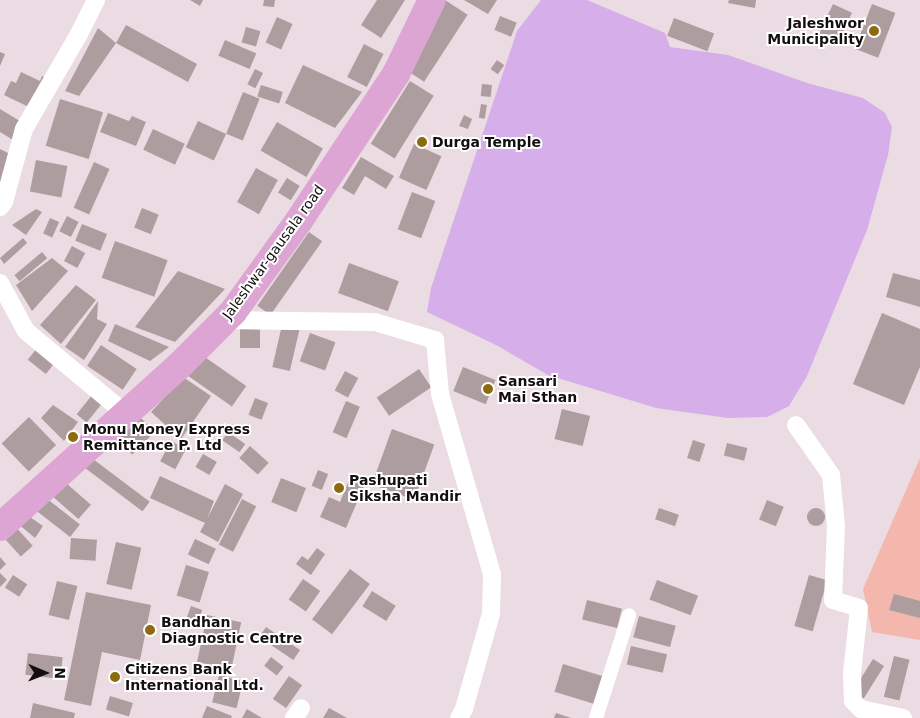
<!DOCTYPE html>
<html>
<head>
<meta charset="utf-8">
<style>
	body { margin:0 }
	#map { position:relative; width:920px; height:718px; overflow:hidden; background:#ebdbe2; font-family:"DejaVu Sans",sans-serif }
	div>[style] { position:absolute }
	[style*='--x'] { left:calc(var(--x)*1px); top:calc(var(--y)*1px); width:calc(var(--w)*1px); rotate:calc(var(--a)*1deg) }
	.green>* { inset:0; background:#f3b7ad }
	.water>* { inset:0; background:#d5aeea }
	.building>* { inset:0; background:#ad9d9e; transform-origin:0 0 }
	.round { border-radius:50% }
	.pedestrian>* { height:14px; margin:-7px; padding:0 7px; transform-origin:7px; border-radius:7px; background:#fff }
	.minor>* { height:18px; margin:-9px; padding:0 9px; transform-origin:9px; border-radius:9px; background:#fff }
	.primary>* { height:28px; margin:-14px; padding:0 14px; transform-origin:14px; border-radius:14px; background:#dca5d4 }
	.dots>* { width:14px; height:14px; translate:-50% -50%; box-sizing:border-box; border:2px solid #fff; border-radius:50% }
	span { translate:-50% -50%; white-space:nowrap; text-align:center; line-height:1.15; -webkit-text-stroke:4px #fff; paint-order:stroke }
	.poi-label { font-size:14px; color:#130e10; font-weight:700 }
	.right { translate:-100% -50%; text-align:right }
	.left { translate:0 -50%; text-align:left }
	.street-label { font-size:14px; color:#130e10 }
	.north { position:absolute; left:20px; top:648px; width:50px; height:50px; -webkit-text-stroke:4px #fff; paint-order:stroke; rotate:91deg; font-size:14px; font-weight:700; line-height:20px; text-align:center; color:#130e10 }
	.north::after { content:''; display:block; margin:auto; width:18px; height:22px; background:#130e10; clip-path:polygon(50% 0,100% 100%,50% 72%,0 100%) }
</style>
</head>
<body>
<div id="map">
	<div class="green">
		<i style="clip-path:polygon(920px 458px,920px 640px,872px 632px,863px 589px)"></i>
	</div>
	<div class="water">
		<i style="clip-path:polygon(541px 0,587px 0,665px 33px,670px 47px,728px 55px,807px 83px,863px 98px,885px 113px,892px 127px,888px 155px,867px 230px,807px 376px,789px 406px,767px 417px,728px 418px,656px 408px,548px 375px,496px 345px,427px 312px,431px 288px,517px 31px)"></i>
	</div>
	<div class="building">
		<i style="clip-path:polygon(190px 0,203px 0,200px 6px)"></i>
		<i style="clip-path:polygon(264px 0,275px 0,274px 7px,263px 6px)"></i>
		<i style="clip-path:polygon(377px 0,405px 0,381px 38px,361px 25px)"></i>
		<i style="left:445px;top:0;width:27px;height:80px;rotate:33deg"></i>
		<i style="clip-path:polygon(464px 0,497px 0,488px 14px)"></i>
		<i style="clip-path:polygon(729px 0,756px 0,755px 8px,728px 3px)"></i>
		<i style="left:833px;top:4px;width:21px;height:34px;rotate:25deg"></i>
		<i style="left:872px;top:4px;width:25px;height:48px;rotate:21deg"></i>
		<i style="left:500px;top:16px;width:18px;height:15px;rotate:22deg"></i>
		<i style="left:277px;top:17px;width:17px;height:28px;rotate:24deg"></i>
		<i style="left:674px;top:18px;width:43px;height:19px;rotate:21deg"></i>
		<i style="clip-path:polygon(126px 25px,197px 64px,188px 82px,116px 43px,79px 96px,65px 91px,98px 28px,116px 43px)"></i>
		<i style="left:246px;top:27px;width:15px;height:16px;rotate:16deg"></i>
		<i style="left:225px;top:40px;width:34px;height:17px;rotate:23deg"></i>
		<i style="left:364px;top:44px;width:22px;height:37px;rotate:27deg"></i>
		<i style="clip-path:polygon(0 52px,5px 54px,0 66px)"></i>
		<i style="left:497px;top:60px;width:9px;height:11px;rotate:36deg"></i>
		<i style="clip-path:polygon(303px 65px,362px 92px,335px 128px,285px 103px)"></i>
		<i style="left:255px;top:69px;width:9px;height:17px;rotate:27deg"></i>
		<i style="clip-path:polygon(21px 72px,40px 81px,42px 76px,55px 83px,35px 110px,4px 95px,11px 81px,16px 83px)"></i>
		<i style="left:410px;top:81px;width:28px;height:74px;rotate:32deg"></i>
		<i style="left:482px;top:84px;width:10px;height:12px;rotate:6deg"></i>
		<i style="left:261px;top:85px;width:23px;height:12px;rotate:18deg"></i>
		<i style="left:243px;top:92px;width:18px;height:45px;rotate:22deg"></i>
		<i style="left:60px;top:99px;width:45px;height:49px;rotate:17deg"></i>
		<i style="left:481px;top:104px;width:6px;height:14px;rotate:9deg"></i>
		<i style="clip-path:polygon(0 109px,28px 126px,18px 143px,0 132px)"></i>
		<i style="clip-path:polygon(108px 113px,129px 121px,132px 116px,146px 122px,136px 146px,100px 132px)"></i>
		<i style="clip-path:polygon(464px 115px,472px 119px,468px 129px,459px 126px)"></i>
		<i style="left:198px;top:121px;width:31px;height:29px;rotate:25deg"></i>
		<i style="left:277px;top:122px;width:53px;height:33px;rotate:30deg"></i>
		<i style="left:153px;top:129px;width:35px;height:23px;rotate:25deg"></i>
		<i style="left:414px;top:144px;width:30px;height:37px;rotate:24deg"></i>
		<i style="clip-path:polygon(0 149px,14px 156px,0 203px)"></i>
		<i style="clip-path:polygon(361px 157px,394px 176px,386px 189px,365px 176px,354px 195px,342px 188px)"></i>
		<i style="left:36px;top:160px;width:32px;height:32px;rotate:11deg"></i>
		<i style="left:94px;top:162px;width:17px;height:50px;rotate:24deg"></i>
		<i style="left:256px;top:168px;width:25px;height:39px;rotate:29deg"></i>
		<i style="left:287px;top:178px;width:15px;height:17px;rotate:32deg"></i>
		<i style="left:412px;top:192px;width:25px;height:40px;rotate:21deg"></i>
		<i style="left:142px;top:208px;width:18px;height:21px;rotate:22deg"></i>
		<i style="clip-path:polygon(36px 209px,42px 212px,26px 235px,12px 225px)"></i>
		<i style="left:67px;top:216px;width:13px;height:17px;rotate:27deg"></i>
		<i style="left:50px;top:218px;width:10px;height:17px;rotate:24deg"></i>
		<i style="left:82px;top:224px;width:27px;height:18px;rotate:22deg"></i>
		<i style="left:309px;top:232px;width:16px;height:90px;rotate:35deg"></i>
		<i style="clip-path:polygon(23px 238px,27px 243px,4px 264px,0 258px)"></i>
		<i style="left:115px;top:241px;width:56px;height:39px;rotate:20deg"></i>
		<i style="left:72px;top:246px;width:15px;height:17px;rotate:28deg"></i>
		<i style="left:42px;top:252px;width:8px;height:36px;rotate:50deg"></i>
		<i style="clip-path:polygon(52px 258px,68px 271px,32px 311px,16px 285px)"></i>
		<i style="left:349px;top:263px;width:53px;height:32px;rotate:20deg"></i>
		<i style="clip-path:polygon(178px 271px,225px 289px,175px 342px,135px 327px)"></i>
		<i style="clip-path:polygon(893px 273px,920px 280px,920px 307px,886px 297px)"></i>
		<i style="clip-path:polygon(76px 285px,96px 300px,61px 344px,40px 325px)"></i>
		<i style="clip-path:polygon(98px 301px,97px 319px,107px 324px,84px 360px,65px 347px)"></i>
		<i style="clip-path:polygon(882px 313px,920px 329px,920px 367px,904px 405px,853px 384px)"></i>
		<i style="clip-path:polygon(115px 324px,169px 347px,150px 361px,108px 341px)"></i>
		<i style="left:282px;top:325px;width:18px;height:43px;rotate:13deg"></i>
		<i style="left:240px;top:327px;width:20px;height:21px"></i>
		<i style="left:310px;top:333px;width:27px;height:30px;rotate:20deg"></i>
		<i style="left:101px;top:345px;width:43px;height:25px;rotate:34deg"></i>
		<i style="left:37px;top:348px;width:23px;height:15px;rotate:38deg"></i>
		<i style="left:202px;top:355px;width:54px;height:25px;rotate:35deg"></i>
		<i style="left:463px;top:367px;width:35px;height:26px;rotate:22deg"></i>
		<i style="left:419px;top:369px;width:22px;height:51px;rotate:56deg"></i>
		<i style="left:345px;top:371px;width:15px;height:22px;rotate:28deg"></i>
		<i style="clip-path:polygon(183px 377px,211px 396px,181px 439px,151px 412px)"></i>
		<i style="left:93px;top:394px;width:13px;height:26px;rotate:39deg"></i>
		<i style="left:255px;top:398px;width:14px;height:18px;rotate:21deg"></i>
		<i style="left:346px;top:401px;width:15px;height:34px;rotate:23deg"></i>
		<i style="clip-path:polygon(53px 405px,78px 422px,64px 441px,41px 418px)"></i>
		<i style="left:562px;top:409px;width:29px;height:31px;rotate:14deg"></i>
		<i style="left:29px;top:417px;width:39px;height:38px;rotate:46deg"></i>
		<i style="left:140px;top:417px;width:21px;height:32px;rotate:45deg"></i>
		<i style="left:392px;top:429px;width:45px;height:59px;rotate:20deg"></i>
		<i style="left:228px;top:432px;width:21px;height:10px;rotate:35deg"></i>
		<i style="left:693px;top:440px;width:13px;height:19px;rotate:18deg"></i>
		<i style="left:171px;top:441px;width:17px;height:23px;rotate:28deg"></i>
		<i style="left:727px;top:443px;width:21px;height:13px;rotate:14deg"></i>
		<i style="left:250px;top:446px;width:25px;height:16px;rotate:42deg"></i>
		<i style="left:203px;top:454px;width:16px;height:15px;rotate:30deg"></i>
		<i style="left:89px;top:456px;width:76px;height:12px;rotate:37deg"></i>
		<i style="left:318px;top:470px;width:11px;height:17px;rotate:22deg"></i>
		<i style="clip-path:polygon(351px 475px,366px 481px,346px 528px,320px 517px,329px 497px,340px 502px)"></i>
		<i style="clip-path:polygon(160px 476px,214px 501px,207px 519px,225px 484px,243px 494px,218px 542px,200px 532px,205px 523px,150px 498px)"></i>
		<i style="left:281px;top:478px;width:27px;height:26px;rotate:22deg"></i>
		<i style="left:66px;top:483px;width:33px;height:19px;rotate:41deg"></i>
		<i style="left:46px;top:498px;width:43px;height:16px;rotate:38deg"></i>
		<i style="left:242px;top:499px;width:16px;height:51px;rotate:27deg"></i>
		<i style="left:767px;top:500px;width:18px;height:21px;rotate:22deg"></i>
		<i style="left:659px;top:508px;width:21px;height:12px;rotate:19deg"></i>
		<i class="round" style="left:807px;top:508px;width:18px;height:18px"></i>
		<i style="clip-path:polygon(27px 515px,43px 526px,35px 538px,17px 523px)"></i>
		<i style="left:14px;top:525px;width:28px;height:16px;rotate:48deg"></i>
		<i style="left:71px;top:538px;width:26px;height:21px;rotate:4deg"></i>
		<i style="left:195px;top:539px;width:23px;height:17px;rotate:25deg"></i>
		<i style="left:116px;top:542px;width:26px;height:43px;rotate:13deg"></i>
		<i style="clip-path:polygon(317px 548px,325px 554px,311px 575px,296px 564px,302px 556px,308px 560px)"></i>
		<i style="clip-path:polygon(0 557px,6px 564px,0 570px)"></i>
		<i style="left:186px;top:565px;width:24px;height:32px;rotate:17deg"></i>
		<i style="left:350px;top:569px;width:25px;height:63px;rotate:37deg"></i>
		<i style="clip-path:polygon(0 573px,7px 580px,0 587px)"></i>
		<i style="left:13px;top:575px;width:17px;height:15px;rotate:33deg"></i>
		<i style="left:809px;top:575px;width:19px;height:53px;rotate:16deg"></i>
		<i style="left:303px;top:579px;width:21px;height:25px;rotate:35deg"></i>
		<i style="left:657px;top:580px;width:44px;height:21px;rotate:21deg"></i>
		<i style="left:57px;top:581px;width:21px;height:35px;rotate:14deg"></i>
		<i style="left:372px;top:591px;width:28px;height:18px;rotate:32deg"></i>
		<i style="clip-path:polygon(86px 592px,151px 605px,140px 660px,102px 652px,91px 706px,64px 700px)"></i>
		<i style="clip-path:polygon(894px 594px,920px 601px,920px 618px,889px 610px)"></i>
		<i style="left:587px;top:600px;width:36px;height:20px;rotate:14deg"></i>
		<i style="left:191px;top:606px;width:12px;height:15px;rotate:20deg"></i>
		<i style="left:207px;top:615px;width:35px;height:48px;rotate:12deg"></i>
		<i style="left:639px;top:616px;width:38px;height:22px;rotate:15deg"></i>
		<i style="left:266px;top:627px;width:41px;height:12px;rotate:34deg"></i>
		<i style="left:631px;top:646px;width:37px;height:19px;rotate:13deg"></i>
		<i style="left:28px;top:653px;width:35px;height:22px;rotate:7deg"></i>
		<i style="left:894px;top:656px;width:16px;height:42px;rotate:14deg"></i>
		<i style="left:271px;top:657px;width:16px;height:11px;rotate:38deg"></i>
		<i style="left:873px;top:659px;width:13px;height:44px;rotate:32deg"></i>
		<i style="left:563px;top:664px;width:41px;height:29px;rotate:17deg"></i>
		<i style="left:219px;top:675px;width:25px;height:28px;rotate:14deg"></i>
		<i style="left:289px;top:676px;width:16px;height:28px;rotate:35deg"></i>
		<i style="left:110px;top:696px;width:24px;height:14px;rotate:17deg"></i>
		<i style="clip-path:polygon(33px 703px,75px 713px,74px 718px,30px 718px)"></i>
		<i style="clip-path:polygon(207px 706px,232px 716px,231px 718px,202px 718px)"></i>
		<i style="clip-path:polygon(329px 708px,347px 718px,323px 718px)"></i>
		<i style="clip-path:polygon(247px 709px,262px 718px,242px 718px)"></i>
		<i style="clip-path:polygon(556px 713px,571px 718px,554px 718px)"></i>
	</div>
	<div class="pedestrian">
		<i style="--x:596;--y:718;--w:108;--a:-72.2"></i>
	</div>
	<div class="minor">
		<i style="--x:0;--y:207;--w:6;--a:-51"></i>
		<i style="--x:4;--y:202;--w:76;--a:-74.7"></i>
		<i style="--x:24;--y:129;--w:108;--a:-59.9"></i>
		<i style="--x:78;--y:36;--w:40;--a:-63.4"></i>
		<i style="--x:0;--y:283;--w:55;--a:61.6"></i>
		<i style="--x:26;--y:331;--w:130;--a:39.7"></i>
		<i style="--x:226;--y:320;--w:149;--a:0.8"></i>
		<i style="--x:375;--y:322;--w:63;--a:16.7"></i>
		<i style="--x:435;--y:340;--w:54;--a:84.7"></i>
		<i style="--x:440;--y:394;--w:187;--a:73.9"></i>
		<i style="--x:492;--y:574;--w:40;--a:91.4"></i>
		<i style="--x:491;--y:614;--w:99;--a:105.9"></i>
		<i style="--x:464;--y:709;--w:10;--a:119"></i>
		<i style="--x:796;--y:425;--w:61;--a:55"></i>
		<i style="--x:831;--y:475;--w:51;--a:84.4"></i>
		<i style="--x:836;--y:526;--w:74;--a:92.3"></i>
		<i style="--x:833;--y:600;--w:27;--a:17"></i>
		<i style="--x:859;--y:608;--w:66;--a:96.1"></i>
		<i style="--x:852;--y:674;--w:27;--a:88"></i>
		<i style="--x:853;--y:701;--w:11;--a:45"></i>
		<i style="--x:861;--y:709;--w:43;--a:12.1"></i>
		<i style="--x:294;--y:718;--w:12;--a:-55"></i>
	</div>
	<div class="primary">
		<i style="--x:0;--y:527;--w:242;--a:-42"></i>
		<i style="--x:180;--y:365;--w:75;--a:-45"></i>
		<i style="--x:233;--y:312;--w:115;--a:-54.2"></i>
		<i style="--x:300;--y:219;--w:174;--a:-56.5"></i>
		<i style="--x:396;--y:74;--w:82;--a:-64.1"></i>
	</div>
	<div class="dots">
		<i style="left:874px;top:31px;background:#8d6a0d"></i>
		<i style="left:422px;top:142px;background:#8d6a0d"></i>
		<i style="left:488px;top:389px;background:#8d6a0d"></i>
		<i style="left:73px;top:437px;background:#8d6a0d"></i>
		<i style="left:339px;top:488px;background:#8d6a0d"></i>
		<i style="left:150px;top:630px;background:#8d6a0d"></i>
		<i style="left:115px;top:677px;background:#8d6a0d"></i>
	</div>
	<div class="poi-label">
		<span class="right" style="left:864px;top:31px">Jaleshwor<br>Municipality</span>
		<span class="left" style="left:432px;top:142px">Durga Temple</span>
		<span class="left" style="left:498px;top:389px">Sansari<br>Mai Sthan</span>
		<span class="left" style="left:83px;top:437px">Monu Money Express<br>Remittance P. Ltd</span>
		<span class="left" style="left:349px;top:488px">Pashupati<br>Siksha Mandir</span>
		<span class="left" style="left:161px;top:630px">Bandhan<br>Diagnostic Centre</span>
		<span class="left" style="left:125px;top:677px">Citizens Bank<br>International Ltd.</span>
	</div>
	<div class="street-label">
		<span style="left:273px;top:252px;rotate:-54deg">Jaleshwar-gausala road</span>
	</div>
	<div class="north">N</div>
</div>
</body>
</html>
